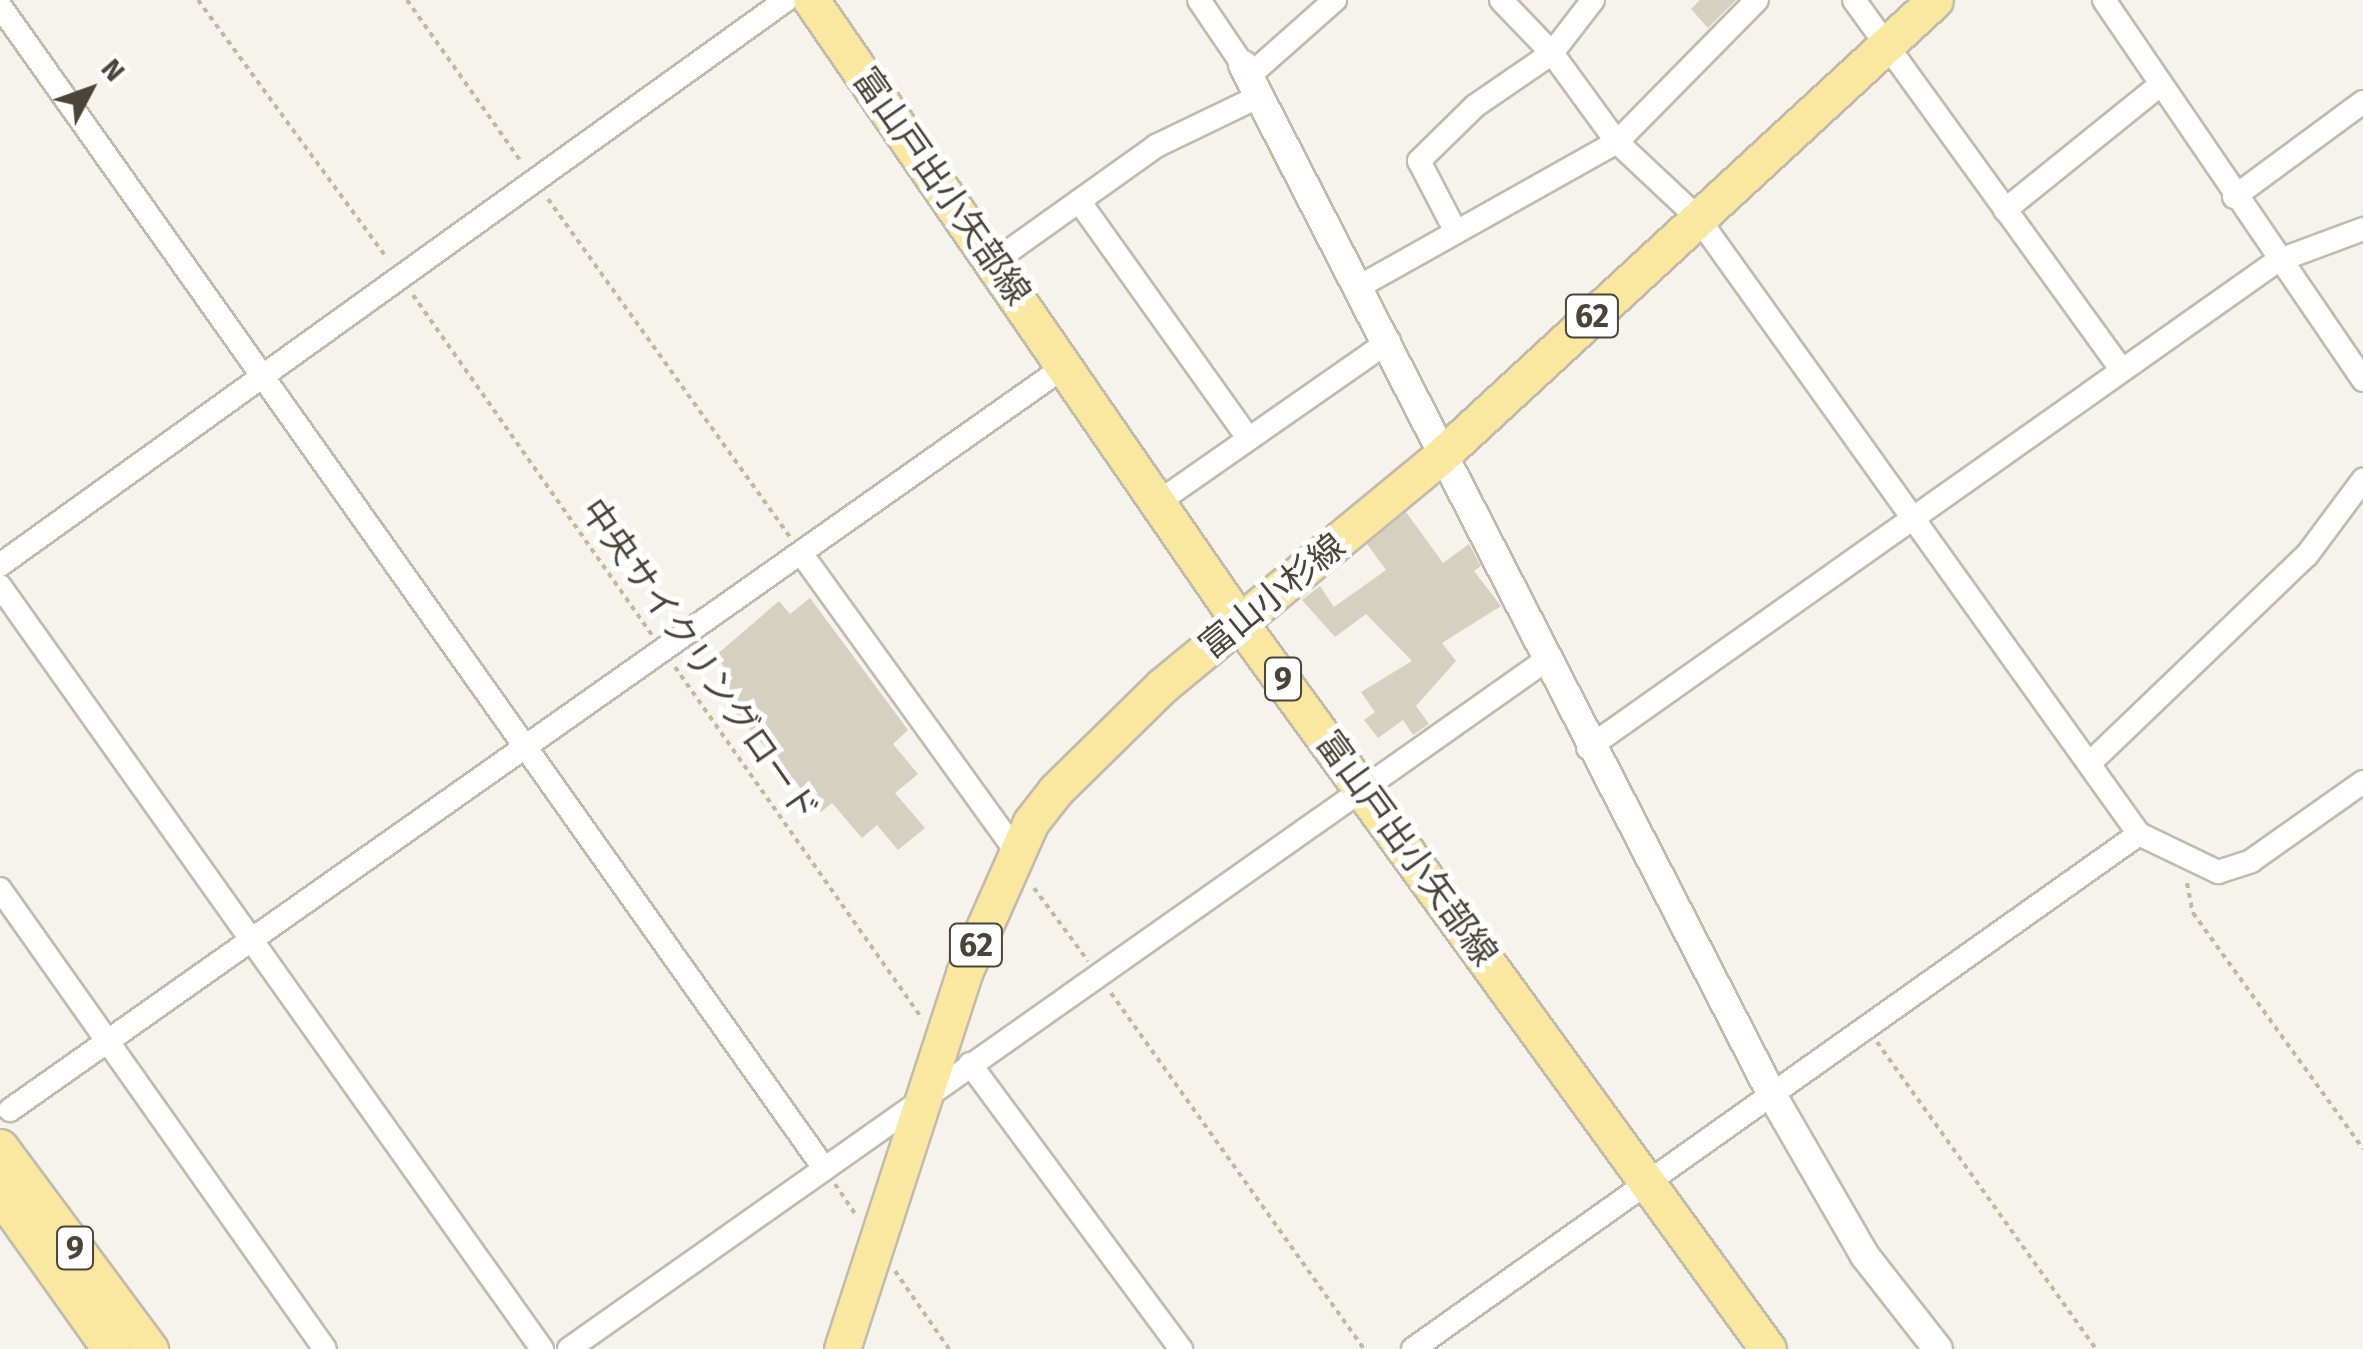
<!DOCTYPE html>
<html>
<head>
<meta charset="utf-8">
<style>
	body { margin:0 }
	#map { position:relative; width:2363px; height:1349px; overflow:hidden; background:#f5f3ec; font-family:"Fira Sans","Noto Sans JP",sans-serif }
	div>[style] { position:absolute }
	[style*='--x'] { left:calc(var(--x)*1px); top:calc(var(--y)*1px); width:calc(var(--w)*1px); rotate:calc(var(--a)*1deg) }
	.building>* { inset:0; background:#d6d0c1 }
	.path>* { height:4px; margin-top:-2px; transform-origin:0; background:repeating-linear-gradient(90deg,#c2b8a0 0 5px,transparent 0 10px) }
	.roads { filter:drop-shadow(2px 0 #c1bbae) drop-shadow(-2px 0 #c1bbae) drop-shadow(0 2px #c1bbae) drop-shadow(0 -2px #c1bbae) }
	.minor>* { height:22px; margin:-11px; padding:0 11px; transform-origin:11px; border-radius:11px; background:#fff }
	.tertiary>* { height:28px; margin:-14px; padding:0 14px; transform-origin:14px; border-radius:14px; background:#fff }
	.primary>* { height:35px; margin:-17.5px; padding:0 17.5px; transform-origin:17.5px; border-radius:17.5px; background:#fae7a0 }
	span { translate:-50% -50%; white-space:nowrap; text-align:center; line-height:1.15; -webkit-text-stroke:10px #fff; paint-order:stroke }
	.shield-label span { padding:2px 8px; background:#fff; border:2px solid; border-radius:8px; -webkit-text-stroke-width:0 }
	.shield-label { font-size:32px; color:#4a4439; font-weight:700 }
	.street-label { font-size:35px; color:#4a4439 }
	.north { position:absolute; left:40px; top:40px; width:100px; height:100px; -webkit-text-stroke:8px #fff; paint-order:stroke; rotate:49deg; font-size:28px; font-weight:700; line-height:40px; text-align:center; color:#4a4439 }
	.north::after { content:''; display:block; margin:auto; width:35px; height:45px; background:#4a4439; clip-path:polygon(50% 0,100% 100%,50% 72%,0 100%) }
</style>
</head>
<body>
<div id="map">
	<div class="building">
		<i style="clip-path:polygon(1700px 0,1736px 0,1708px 28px,1691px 9px)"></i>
		<i style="clip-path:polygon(1406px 512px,1443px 563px,1469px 544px,1481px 566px,1474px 571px,1501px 606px,1442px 643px,1456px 661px,1416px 706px,1429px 724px,1413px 735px,1403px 720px,1378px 738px,1364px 720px,1375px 712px,1361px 692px,1412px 661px,1366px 614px,1335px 637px,1302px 600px,1320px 586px,1334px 607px,1386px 570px,1367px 544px)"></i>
		<i style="clip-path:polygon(810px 598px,908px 730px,893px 744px,918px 774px,895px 793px,925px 828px,898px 850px,877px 825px,862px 838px,832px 803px,821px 812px,717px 691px,733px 678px,715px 656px,779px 601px,790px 614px)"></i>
	</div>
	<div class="path">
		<i style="--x:198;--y:0;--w:320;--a:53.8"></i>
		<i style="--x:407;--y:0;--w:199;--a:54.8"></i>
		<i style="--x:548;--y:199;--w:416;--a:54.4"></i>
		<i style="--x:413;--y:295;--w:416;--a:54.9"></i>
		<i style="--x:675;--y:667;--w:430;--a:54.9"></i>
		<i style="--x:2187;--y:883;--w:31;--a:79"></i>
		<i style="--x:2193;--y:913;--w:291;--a:54.2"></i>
		<i style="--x:1034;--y:888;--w:91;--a:53.5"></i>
		<i style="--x:1111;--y:993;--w:437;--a:54.6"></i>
		<i style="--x:1877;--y:1042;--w:377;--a:54.5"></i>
		<i style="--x:835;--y:1184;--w:36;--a:56"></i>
		<i style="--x:895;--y:1271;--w:95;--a:55.3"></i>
	</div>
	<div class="roads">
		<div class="minor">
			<i style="--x:1199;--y:0;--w:78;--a:55.9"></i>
			<i style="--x:1501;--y:0;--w:74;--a:46.1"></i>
			<i style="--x:1552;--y:53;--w:110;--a:53.9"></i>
			<i style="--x:1617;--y:142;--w:111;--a:43.2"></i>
			<i style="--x:1698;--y:218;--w:758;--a:54.4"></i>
			<i style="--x:2139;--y:834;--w:88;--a:25.7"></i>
			<i style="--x:2218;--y:872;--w:35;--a:-18"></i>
			<i style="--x:2251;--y:861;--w:137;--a:-35.2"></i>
			<i style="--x:1854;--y:0;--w:457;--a:54.1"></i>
			<i style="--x:2104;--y:0;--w:460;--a:55.7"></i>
			<i style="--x:0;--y:6;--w:1425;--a:54.66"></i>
			<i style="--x:1249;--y:76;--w:115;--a:-41.5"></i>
			<i style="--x:2234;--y:197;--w:160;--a:-36.4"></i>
			<i style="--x:1079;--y:201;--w:291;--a:54.5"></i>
			<i style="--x:2005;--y:210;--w:199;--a:-38.9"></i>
			<i style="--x:1456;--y:232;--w:80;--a:-117.5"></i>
			<i style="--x:1419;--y:161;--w:78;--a:-44.5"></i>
			<i style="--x:1475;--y:106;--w:93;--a:-34.5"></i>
			<i style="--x:1552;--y:53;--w:67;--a:-52.3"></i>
			<i style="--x:995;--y:261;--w:198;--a:-35.5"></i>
			<i style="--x:1156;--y:146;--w:115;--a:-25.7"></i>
			<i style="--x:1362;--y:285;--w:292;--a:-29.3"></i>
			<i style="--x:1617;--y:142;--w:199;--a:-45.4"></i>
			<i style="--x:1157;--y:503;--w:283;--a:-34.9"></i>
			<i style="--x:801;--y:553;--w:370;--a:54.2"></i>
			<i style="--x:0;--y:565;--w:968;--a:-35.71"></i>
			<i style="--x:0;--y:586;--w:936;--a:54.61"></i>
			<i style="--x:1588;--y:748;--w:844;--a:-35.25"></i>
			<i style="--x:2277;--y:261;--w:92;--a:-20.4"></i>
			<i style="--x:2091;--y:762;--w:299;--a:-43.8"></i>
			<i style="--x:2307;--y:555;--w:94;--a:-53.3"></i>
			<i style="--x:0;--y:889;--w:563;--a:54.76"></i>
			<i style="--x:970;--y:1064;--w:355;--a:53.5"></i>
			<i style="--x:10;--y:1110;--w:1293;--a:-35.18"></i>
			<i style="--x:569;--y:1349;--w:1196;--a:-35.19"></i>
			<i style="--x:1413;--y:1349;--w:890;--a:-35.35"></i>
		</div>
		<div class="tertiary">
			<i style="--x:1243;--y:65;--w:1156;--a:62.81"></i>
			<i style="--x:1771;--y:1093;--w:188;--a:60"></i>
			<i style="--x:1865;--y:1256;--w:118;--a:51.9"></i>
		</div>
		<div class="primary">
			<i style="--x:811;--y:0;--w:758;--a:55.43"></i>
			<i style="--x:1241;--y:624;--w:896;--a:53.99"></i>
			<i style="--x:0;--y:1147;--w:252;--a:53.4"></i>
			<i style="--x:0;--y:1194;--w:190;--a:54.6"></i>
			<i style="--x:842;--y:1349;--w:395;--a:-72"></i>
			<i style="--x:964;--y:973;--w:165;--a:-66.1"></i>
			<i style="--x:1031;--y:822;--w:39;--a:-52"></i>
			<i style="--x:1055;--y:791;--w:151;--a:-44.5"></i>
			<i style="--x:1163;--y:685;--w:360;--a:-39.5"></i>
			<i style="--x:1441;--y:456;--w:672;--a:-42.71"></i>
		</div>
	</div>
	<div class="shield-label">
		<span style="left:1592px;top:316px">62</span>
		<span style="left:1283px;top:679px">9</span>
		<span style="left:976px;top:945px">62</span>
		<span style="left:75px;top:1248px">9</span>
	</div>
	<div class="street-label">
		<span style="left:942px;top:186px;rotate:55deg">富山戸出小矢部線</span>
		<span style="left:1272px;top:596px;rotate:-39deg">富山小杉線</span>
		<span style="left:700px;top:660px;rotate:55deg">中央サイクリングロード</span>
		<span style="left:1407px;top:848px;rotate:54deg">富山戸出小矢部線</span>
	</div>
	<div class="north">N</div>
</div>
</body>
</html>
